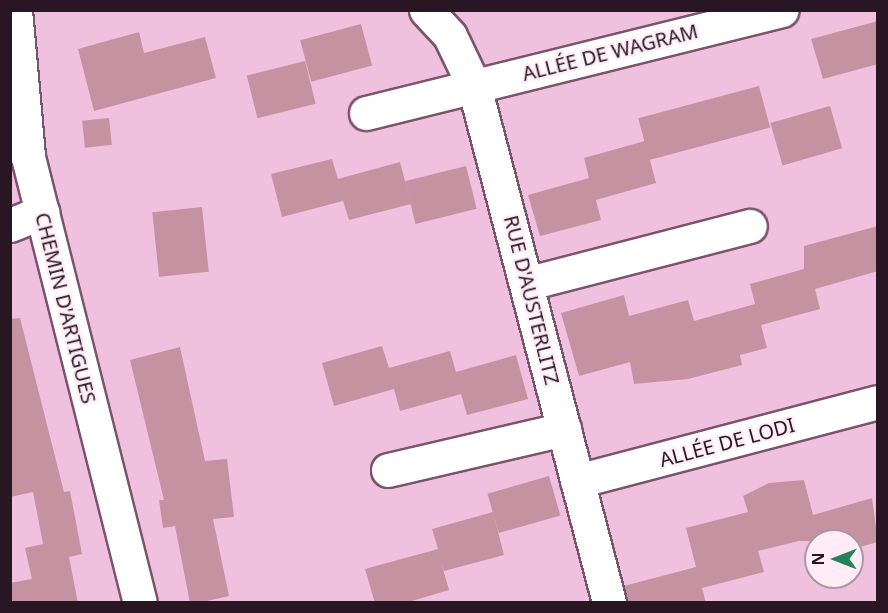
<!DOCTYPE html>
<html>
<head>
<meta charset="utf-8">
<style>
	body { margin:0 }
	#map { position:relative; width:888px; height:613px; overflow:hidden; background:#efc1df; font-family:"Noto Sans",sans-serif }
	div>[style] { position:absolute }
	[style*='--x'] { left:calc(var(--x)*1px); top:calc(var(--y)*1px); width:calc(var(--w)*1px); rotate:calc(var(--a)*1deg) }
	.building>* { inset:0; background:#c592a1; transform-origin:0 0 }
	.roads { filter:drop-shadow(2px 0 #7a536d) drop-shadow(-2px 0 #7a536d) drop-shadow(0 2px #7a536d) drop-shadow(0 -2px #7a536d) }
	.minor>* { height:33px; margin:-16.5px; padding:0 16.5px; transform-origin:16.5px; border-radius:16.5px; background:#fff }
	span { translate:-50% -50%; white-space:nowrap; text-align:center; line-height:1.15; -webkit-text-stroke:4.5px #ffecf7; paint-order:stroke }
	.street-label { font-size:20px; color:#281722 }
	.frame { position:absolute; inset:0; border:12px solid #281722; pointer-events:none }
	.north { position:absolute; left:804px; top:529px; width:60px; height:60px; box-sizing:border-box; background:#ffecf7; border:2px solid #a997a2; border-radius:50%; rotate:270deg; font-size:16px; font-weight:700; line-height:24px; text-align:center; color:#281722 }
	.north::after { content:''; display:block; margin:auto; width:21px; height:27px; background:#248158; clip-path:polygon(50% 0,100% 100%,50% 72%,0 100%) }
</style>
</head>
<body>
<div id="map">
	<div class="building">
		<i style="clip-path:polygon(878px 21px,878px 64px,823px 79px,811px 39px)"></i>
		<i style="left:361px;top:24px;width:43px;height:63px;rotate:75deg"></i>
		<i style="clip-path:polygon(139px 32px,144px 53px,205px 37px,216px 78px,94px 111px,78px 49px)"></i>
		<i style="left:305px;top:61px;width:44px;height:60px;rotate:76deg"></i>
		<i style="left:759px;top:86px;width:43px;height:125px;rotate:75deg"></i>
		<i style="left:830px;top:106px;width:44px;height:62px;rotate:74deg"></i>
		<i style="left:109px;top:118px;width:27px;height:27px;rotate:84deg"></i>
		<i style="clip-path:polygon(645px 141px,656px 183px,596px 200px,601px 220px,540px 236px,528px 195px,589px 178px,584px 158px)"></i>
		<i style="clip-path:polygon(332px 159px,338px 179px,400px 162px,411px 204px,349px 220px,343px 201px,282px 217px,271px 174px)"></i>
		<i style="left:466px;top:166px;width:44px;height:63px;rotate:76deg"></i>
		<i style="left:202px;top:207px;width:65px;height:50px;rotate:84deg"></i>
		<i style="clip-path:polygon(878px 226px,878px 271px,815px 289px,820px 309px,761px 325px,767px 348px,740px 355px,742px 365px,688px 379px,634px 384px,630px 362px,579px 376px,561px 313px,624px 295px,629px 316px,688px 300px,694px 321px,755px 304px,750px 284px,804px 269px,804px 246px)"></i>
		<i style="clip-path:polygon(20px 318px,64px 492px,70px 491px,82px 554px,69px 557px,78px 603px,10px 603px,10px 583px,32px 579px,25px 548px,43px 544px,33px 492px,10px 497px,10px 319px)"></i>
		<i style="clip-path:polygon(382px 346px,389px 368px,450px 351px,456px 372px,516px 355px,528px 399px,467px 415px,461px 394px,400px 411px,394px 389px,334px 406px,322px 363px)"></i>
		<i style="clip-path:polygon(180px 347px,205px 461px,227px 459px,234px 517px,213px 519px,229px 596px,198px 603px,190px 603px,175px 526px,163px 528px,159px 500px,164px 500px,130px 360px)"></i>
		<i style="left:549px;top:476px;width:41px;height:64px;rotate:74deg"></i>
		<i style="clip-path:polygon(804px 480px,813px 515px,872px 498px,878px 542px,852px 549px,852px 541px,799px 541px,758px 551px,764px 572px,702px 588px,706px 603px,627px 603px,624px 586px,696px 567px,686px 528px,748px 512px,743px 496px,769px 483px)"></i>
		<i style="clip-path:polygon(493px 512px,504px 555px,444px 571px,441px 562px,449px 590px,405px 603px,375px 603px,365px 569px,438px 549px,432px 529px)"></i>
	</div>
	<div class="roads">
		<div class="minor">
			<i style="--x:15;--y:10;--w:148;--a:84.9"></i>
			<i style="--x:28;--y:157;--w:459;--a:75.9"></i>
			<i style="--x:426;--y:10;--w:35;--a:47"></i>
			<i style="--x:450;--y:36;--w:55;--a:64.4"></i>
			<i style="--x:474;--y:86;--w:533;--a:75.34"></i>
			<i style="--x:366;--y:113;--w:428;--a:-13.9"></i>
			<i style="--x:10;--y:225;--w:35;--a:-22"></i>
			<i style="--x:529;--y:283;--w:228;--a:-14.5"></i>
			<i style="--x:388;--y:470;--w:181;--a:-13.1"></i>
			<i style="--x:577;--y:481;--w:311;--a:-14.7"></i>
		</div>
	</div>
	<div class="street-label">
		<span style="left:610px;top:52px;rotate:-14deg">ALLÉE DE WAGRAM</span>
		<span style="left:532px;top:300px;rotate:76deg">RUE D'AUSTERLITZ</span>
		<span style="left:66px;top:308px;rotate:76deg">CHEMIN D'ARTIGUES</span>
		<span style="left:727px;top:442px;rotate:-15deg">ALLÉE DE LODI</span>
	</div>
	<div class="frame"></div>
	<div class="north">N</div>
</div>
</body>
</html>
